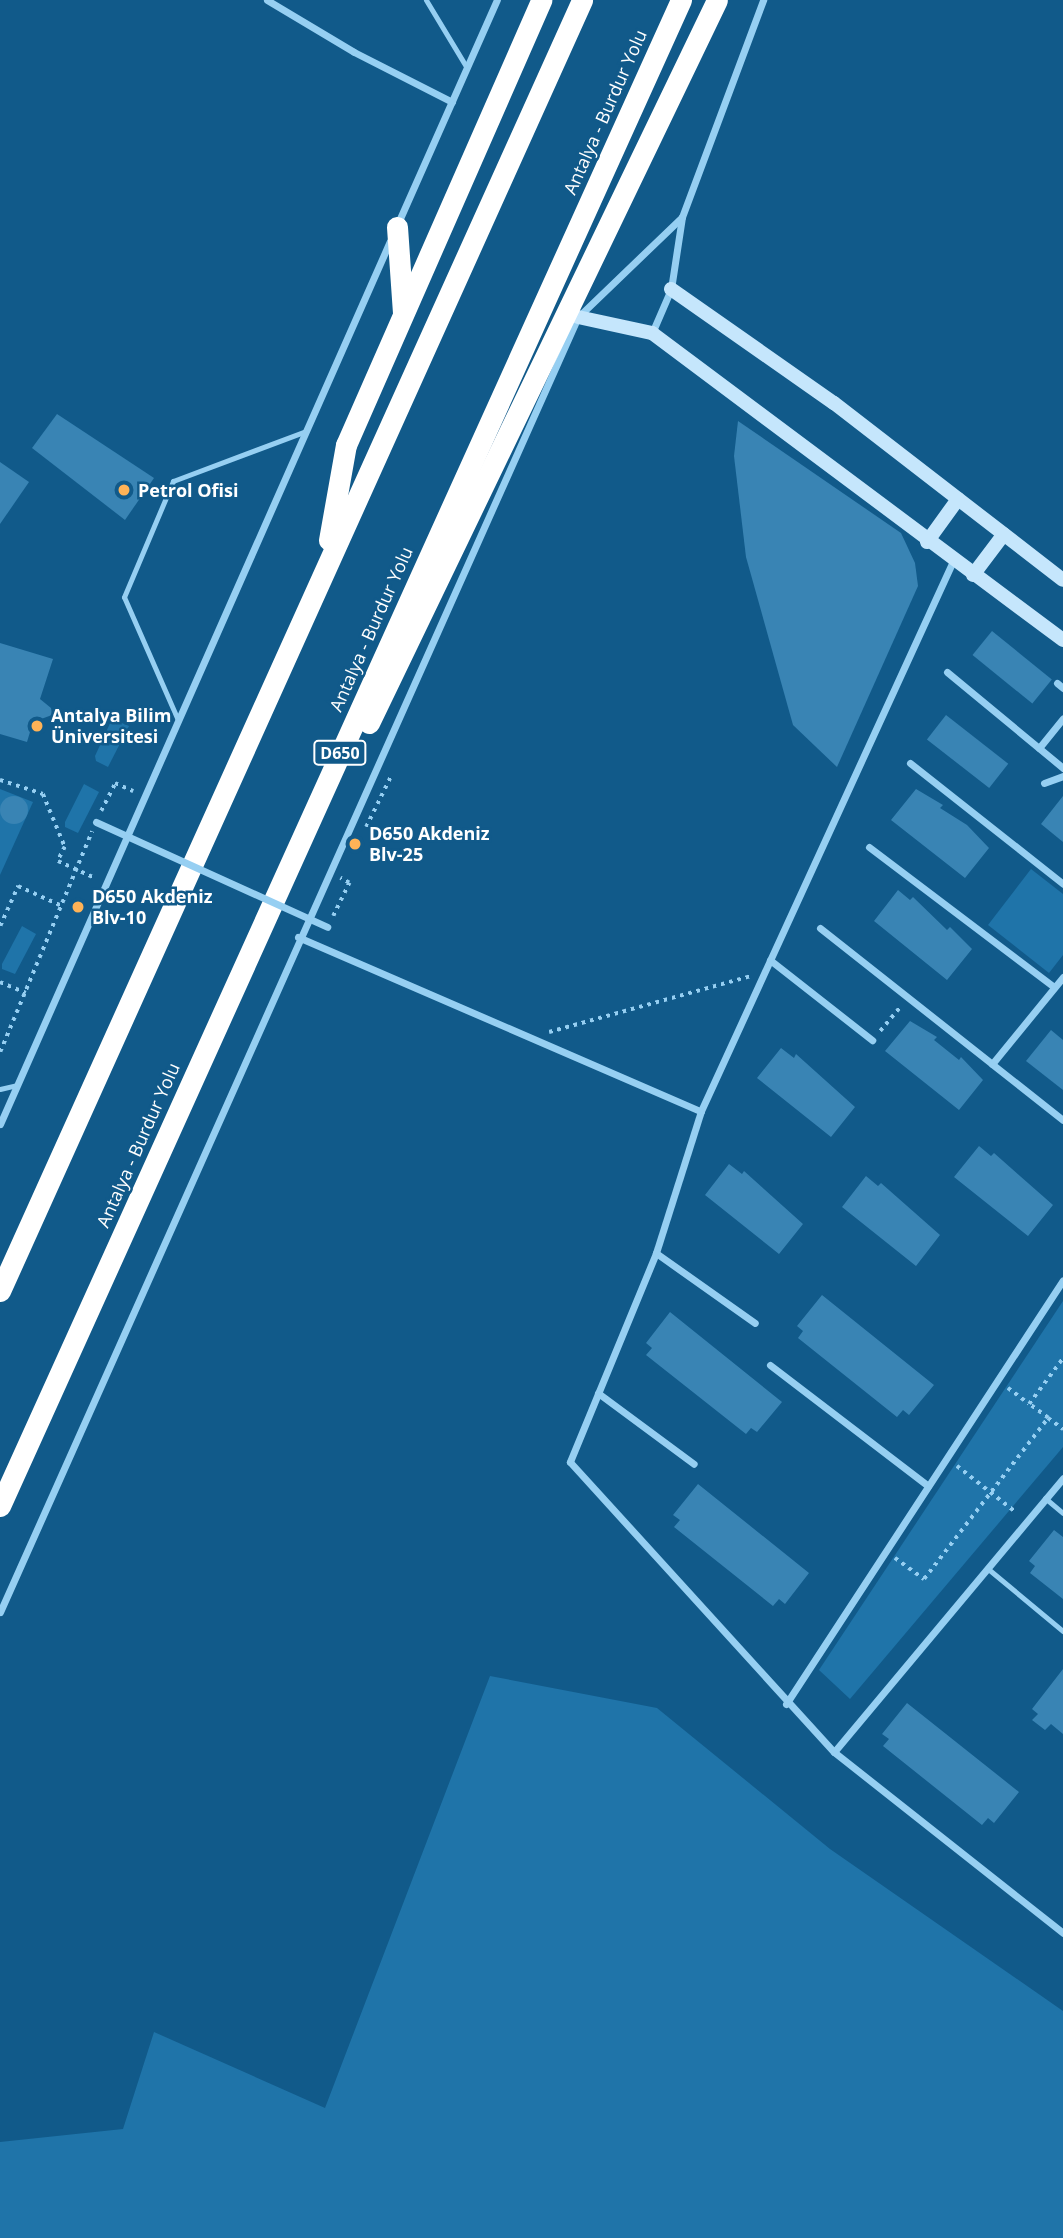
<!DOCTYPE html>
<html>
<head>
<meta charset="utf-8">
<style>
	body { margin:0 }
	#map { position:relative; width:1063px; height:2238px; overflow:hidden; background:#115a8a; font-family:"Open Sans",sans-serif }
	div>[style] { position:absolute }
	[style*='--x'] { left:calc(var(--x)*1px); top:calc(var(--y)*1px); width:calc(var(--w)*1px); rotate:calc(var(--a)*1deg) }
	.green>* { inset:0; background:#1f74a9 }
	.building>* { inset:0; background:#3984b4; transform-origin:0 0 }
	.round { border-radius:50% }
	.path>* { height:3.5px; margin-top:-1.75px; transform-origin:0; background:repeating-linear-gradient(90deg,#96cff2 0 3.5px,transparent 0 8.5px) }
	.lane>* { height:5px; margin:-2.5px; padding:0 2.5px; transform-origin:2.5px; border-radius:2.5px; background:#96cff2 }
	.street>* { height:7px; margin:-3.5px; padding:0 3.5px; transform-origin:3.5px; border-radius:3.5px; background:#96cff2 }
	.secondary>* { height:14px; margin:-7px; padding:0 7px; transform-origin:7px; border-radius:7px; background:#c5e6fc }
	.highway>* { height:21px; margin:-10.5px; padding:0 10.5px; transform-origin:10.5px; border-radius:10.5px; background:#fff }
	.street-bridge>* { height:7px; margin:-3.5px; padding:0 3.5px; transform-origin:3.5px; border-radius:3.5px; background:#96cff2 }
	.dots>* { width:19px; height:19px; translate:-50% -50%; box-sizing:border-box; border:4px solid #115a8a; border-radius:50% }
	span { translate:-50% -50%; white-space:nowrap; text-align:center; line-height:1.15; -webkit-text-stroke:5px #115a8a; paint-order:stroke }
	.shield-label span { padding:2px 5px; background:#115a8a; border:2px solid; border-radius:5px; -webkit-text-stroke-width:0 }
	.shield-label { font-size:16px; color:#fff; font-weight:700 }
	.street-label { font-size:18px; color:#fff }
	.poi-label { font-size:18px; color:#fff; font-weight:700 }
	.left { translate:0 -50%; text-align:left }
</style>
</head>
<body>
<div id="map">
	<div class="green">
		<i style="clip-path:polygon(112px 719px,129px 726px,108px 767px,96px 761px,95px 756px)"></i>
		<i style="clip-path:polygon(84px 784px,99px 792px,78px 833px,65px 827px,65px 822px)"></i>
		<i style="clip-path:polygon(0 789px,33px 802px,0 875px)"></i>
		<i style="clip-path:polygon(1031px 869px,1063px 894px,1063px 955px,1049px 973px,988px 925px)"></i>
		<i style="clip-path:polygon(22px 926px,36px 934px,15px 974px,2px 969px,2px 964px)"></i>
		<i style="clip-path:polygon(1063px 1301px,1063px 1447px,850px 1699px,819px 1670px)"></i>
		<i style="clip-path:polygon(490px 1676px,657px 1708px,830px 1849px,1063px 2011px,1063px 2238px,0 2238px,0 2142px,123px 2129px,154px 2032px,325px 2108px)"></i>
	</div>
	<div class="building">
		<i style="clip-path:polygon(57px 414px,154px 478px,125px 520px,32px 448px)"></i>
		<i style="clip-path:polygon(738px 421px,901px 533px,915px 563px,918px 586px,837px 767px,793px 725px,746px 557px,734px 456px)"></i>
		<i style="clip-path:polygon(0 462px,29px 482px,0 524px)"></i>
		<i style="left:992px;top:631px;width:77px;height:31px;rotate:39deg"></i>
		<i style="clip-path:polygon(0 643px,53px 659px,40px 699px,51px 708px,52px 715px,33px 722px,27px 742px,0 734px)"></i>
		<i style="left:946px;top:715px;width:79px;height:31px;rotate:38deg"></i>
		<i style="clip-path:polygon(916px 789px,943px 805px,940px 808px,967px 825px,989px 848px,965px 878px,891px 820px)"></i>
		<i class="round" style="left:0;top:796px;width:28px;height:28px"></i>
		<i style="clip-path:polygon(1063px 796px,1063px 842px,1041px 824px)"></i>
		<i style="clip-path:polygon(898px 890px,910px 900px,913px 897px,947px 930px,950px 927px,972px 949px,947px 980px,874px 921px)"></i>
		<i style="clip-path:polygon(910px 1021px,937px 1037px,934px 1040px,959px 1060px,961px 1057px,983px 1080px,959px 1110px,885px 1051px)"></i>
		<i style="clip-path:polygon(1051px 1030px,1063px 1040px,1063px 1090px,1026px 1061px)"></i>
		<i style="clip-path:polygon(781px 1048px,794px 1058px,796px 1054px,855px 1107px,831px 1137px,757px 1078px)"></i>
		<i style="clip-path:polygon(979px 1146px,991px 1156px,994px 1153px,1053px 1205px,1028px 1236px,954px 1177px)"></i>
		<i style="clip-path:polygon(729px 1164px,742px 1174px,744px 1171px,803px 1224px,779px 1254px,705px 1195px)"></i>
		<i style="clip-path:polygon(866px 1176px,878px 1186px,881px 1183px,940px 1235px,916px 1266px,842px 1207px)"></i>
		<i style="clip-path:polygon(822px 1295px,934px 1385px,909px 1415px,903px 1410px,897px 1417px,798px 1338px,803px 1331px,797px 1326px)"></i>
		<i style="clip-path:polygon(670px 1312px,782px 1402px,757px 1432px,751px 1428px,746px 1434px,646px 1355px,652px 1348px,646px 1343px)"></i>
		<i style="clip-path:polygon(698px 1484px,809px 1573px,785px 1604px,779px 1599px,773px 1606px,674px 1527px,680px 1520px,673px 1515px)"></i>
		<i style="clip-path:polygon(1054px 1530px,1063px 1537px,1063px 1599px,1030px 1573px,1035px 1566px,1029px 1561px)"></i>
		<i style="clip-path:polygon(1063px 1669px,1063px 1734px,1051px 1724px,1045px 1730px,1032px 1720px,1038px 1714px,1032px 1709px)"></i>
		<i style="clip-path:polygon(907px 1703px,1019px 1792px,994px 1823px,988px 1818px,982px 1825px,883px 1746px,889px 1739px,882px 1734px)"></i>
	</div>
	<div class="path">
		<i style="--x:0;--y:780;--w:45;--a:18"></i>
		<i style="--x:43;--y:794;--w:57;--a:67.5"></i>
		<i style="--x:65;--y:847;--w:16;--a:117"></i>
		<i style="--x:58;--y:861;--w:41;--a:24.7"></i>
		<i style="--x:101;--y:811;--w:31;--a:-63"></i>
		<i style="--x:115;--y:783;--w:20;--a:24"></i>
		<i style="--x:366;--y:827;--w:59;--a:-63.9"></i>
		<i style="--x:333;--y:916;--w:37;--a:-64"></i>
		<i style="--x:349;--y:883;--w:10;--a:-151"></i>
		<i style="--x:0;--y:926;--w:44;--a:-65.8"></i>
		<i style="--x:18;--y:886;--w:48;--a:24.4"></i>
		<i style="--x:0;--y:982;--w:28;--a:23"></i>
		<i style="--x:880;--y:1031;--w:31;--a:-50"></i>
		<i style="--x:549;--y:1032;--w:210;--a:-15.5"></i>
		<i style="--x:0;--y:1052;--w:239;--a:-67.4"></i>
		<i style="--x:1008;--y:1388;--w:26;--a:37"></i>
		<i style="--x:1048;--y:1418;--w:19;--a:36"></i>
		<i style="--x:957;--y:1466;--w:76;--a:38.1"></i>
		<i style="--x:895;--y:1558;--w:36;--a:36"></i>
		<i style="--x:924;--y:1579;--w:203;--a:-52.4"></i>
		<i style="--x:1048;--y:1418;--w:24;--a:-144"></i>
		<i style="--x:1029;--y:1404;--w:57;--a:-53.5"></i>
	</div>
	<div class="lane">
		<i style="--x:426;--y:0;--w:79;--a:58.9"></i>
		<i style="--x:178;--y:720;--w:134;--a:-113.7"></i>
		<i style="--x:124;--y:597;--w:126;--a:-67.1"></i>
		<i style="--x:173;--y:481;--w:142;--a:-20.6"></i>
		<i style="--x:0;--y:1089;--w:17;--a:-13"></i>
		<i style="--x:1045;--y:1498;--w:23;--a:40"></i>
		<i style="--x:987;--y:1568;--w:99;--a:39.7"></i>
	</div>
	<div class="street">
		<i style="--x:267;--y:0;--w:101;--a:30.9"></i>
		<i style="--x:354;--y:52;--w:110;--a:27"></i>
		<i style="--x:398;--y:223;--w:244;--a:-66.1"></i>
		<i style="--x:652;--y:333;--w:48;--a:-66.6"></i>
		<i style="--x:671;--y:289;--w:73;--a:-81.3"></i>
		<i style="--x:682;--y:217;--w:232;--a:-69.5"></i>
		<i style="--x:953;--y:561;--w:605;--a:114.62"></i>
		<i style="--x:701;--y:1111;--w:149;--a:107.6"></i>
		<i style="--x:656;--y:1253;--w:226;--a:112.4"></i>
		<i style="--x:570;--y:1462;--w:392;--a:47.7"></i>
		<i style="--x:834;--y:1752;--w:292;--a:38.3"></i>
		<i style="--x:947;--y:672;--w:151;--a:39.6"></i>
		<i style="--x:1057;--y:683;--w:8;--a:40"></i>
		<i style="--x:1039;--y:748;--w:38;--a:-51"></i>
		<i style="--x:910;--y:763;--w:195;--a:38.3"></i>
		<i style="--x:1044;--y:783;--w:20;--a:-20"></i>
		<i style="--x:869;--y:847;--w:232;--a:37.1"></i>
		<i style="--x:820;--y:928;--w:219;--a:38.3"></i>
		<i style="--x:298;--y:937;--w:439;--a:23.4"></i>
		<i style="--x:770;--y:960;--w:130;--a:38.1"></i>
		<i style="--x:1063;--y:977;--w:112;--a:129.2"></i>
		<i style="--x:992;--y:1064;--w:90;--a:38.3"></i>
		<i style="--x:0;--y:1124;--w:965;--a:-66.17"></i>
		<i style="--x:656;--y:1253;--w:121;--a:35.3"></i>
		<i style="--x:770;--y:1365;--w:199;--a:37.4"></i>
		<i style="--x:598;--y:1393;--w:119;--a:36.5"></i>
		<i style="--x:0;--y:1612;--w:1418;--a:-65.95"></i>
		<i style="--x:578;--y:317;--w:144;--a:-43.9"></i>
		<i style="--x:786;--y:1704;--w:506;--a:-56.84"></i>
		<i style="--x:834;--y:1752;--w:357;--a:-50.1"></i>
	</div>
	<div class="secondary">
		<i style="--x:671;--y:289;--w:199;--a:35"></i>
		<i style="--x:834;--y:403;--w:289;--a:37.7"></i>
		<i style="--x:578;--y:317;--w:76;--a:12.2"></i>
		<i style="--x:652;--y:333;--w:513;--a:36.76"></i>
		<i style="--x:927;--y:542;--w:53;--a:-54.2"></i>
		<i style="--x:973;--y:575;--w:51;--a:-52.9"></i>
	</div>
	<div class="highway">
		<i style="--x:397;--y:227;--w:85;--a:86"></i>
		<i style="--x:329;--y:540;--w:97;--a:-79.9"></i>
		<i style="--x:346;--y:445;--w:486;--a:-66.3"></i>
		<i style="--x:369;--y:723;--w:802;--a:-64.3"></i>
		<i style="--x:0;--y:1291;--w:1416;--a:-65.73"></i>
		<i style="--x:0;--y:1506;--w:1653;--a:-65.67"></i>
	</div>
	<div class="street-bridge">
		<i style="--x:96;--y:822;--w:254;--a:24.4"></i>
	</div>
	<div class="dots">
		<i style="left:124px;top:490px;background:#ffb357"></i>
		<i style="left:37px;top:726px;background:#ffb357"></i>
		<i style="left:355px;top:844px;background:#ffb357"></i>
		<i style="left:78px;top:907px;background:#ffb357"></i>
	</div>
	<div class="shield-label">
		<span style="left:340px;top:753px">D650</span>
	</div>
	<div class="street-label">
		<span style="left:605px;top:112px;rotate:-66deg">Antalya - Burdur Yolu</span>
		<span style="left:371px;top:629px;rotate:-66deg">Antalya - Burdur Yolu</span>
		<span style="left:138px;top:1145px;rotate:-66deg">Antalya - Burdur Yolu</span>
	</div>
	<div class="poi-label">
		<span class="left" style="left:138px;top:490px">Petrol Ofisi</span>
		<span class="left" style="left:51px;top:726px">Antalya Bilim<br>Üniversitesi</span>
		<span class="left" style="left:369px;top:844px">D650 Akdeniz<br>Blv-25</span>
		<span class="left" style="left:92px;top:907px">D650 Akdeniz<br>Blv-10</span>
	</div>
</div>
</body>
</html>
